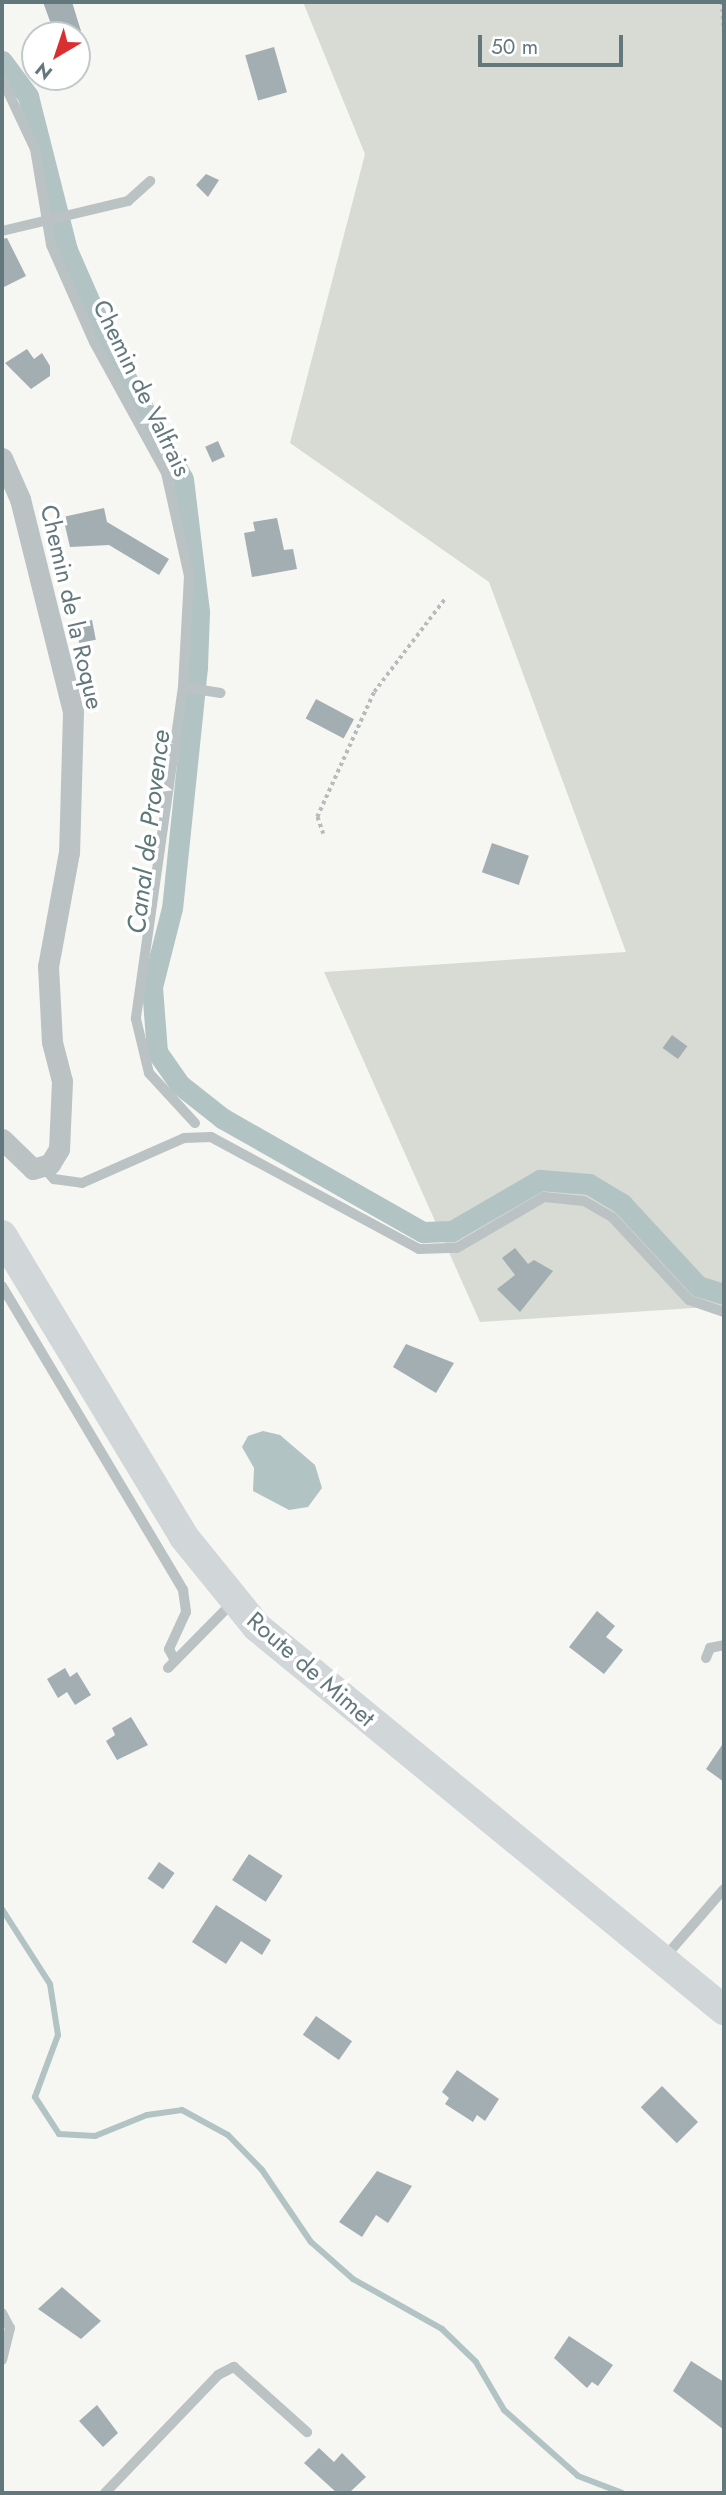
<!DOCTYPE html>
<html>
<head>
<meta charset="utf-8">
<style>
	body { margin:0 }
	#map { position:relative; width:726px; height:2495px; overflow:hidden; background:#f6f6f3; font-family:Jost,sans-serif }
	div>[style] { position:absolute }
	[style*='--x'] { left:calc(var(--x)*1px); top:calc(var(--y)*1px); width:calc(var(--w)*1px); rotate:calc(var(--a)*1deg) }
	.green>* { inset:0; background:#d7dbd3 }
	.water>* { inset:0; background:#b2c3c4 }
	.stream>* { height:6px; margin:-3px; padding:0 3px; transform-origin:3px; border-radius:3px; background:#b2c3c4 }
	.canal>* { height:21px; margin:-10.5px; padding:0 10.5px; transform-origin:10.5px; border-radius:10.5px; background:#b2c3c4 }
	.building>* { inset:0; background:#a2aeb1; transform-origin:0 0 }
	.path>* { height:3.5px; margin-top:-1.75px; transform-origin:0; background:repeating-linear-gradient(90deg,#b6bbbc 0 3.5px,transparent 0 7px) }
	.service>* { height:10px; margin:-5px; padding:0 5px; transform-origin:5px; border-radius:5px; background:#bbc2c3 }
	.minor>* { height:21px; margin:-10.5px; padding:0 10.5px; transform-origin:10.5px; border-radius:10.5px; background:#bbc2c3 }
	.secondary>* { height:30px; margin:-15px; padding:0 15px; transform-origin:15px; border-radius:15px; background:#d1d6d8 }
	span { translate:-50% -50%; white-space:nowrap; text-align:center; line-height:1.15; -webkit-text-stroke:7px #fff; paint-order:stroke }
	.street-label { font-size:24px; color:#63787d }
	.water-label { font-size:26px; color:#5e7878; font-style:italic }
	.frame { position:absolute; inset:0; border:4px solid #63787d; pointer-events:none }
	.north { position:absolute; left:21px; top:21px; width:70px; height:70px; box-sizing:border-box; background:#fff; border:2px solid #c1c9cb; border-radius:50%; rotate:219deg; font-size:19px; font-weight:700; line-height:28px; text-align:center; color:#63787d }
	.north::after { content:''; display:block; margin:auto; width:24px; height:32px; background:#da2f31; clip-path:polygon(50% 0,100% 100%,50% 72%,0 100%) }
	.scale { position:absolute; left:478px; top:35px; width:145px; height:32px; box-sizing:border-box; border:4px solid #63787d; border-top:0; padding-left:9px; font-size:21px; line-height:24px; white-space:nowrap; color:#63787d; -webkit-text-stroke:5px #fff; paint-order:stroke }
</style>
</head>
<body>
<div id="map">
	<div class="green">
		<i style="clip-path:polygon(303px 2px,724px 2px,724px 1306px,480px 1322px,324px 972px,626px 952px,489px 582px,290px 443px,365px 154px)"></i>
	</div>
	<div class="water">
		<i style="clip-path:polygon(263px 1431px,280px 1435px,315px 1465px,322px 1488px,308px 1507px,289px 1510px,253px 1491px,254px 1468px,242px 1447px,248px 1436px)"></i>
	</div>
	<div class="stream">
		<i style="--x:2;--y:1909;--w:89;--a:57.4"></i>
		<i style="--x:50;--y:1984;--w:52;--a:81.1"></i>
		<i style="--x:58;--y:2035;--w:66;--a:110.4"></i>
		<i style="--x:35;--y:2097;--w:44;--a:57"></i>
		<i style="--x:59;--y:2134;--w:36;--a:3"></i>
		<i style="--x:95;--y:2136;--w:56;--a:-22"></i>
		<i style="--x:147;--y:2115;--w:35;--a:-8"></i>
		<i style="--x:182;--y:2110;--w:52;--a:28.5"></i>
		<i style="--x:228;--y:2135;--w:49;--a:45.8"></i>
		<i style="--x:262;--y:2170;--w:87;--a:55.8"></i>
		<i style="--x:311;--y:2242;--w:56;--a:41.4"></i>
		<i style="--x:353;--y:2279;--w:102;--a:29.3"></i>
		<i style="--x:442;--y:2329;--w:47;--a:44.1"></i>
		<i style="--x:476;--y:2362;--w:56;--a:59.7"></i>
		<i style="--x:504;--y:2410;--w:99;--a:41.7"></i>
		<i style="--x:578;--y:2476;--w:47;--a:21.1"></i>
	</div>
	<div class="canal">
		<i style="--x:2;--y:61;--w:44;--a:53.4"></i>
		<i style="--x:28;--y:96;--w:159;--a:75.8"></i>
		<i style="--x:67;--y:250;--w:115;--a:66.3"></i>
		<i style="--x:113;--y:355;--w:142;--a:60.6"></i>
		<i style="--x:183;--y:479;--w:134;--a:83.1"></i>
		<i style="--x:199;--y:612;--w:55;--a:92.1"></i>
		<i style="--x:197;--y:667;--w:242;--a:95.9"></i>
		<i style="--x:172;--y:908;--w:81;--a:104.2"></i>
		<i style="--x:152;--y:987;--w:65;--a:85.6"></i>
		<i style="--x:157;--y:1052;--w:39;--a:55"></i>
		<i style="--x:179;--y:1084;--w:55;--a:38.3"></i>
		<i style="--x:222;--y:1118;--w:231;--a:29.6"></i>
		<i style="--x:423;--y:1232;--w:29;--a:-2"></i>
		<i style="--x:452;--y:1231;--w:102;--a:-30.1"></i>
		<i style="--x:540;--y:1180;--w:49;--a:4.7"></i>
		<i style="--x:589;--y:1184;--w:39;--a:31"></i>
		<i style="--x:622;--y:1204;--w:112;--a:47.2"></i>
		<i style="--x:698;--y:1286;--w:27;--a:17"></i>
	</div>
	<div class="building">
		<i style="clip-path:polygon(43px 2px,72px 2px,81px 31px,55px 35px)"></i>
		<i style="left:274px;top:47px;width:47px;height:30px;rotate:74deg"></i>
		<i style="clip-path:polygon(206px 174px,219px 180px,208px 197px,196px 185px)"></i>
		<i style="clip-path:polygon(7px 238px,26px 276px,2px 288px,2px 239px)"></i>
		<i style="clip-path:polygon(27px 349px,34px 359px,42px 353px,50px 366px,50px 376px,31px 389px,5px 363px)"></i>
		<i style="left:218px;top:441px;width:17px;height:14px;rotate:66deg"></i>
		<i style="clip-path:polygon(104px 508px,107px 522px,169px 559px,159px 575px,109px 545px,70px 547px,63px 517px)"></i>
		<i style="clip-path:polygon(277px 518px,284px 550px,293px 549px,297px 569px,252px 577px,244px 533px,255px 531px,253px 522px)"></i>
		<i style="left:92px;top:620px;width:20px;height:17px;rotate:79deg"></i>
		<i style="left:316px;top:699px;width:43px;height:22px;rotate:28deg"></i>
		<i style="left:492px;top:843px;width:39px;height:31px;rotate:19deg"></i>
		<i style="left:672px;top:1035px;width:19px;height:16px;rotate:36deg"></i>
		<i style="clip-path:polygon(515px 1248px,528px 1264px,534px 1260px,553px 1271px,520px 1312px,497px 1289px,515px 1275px,502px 1258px)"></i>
		<i style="clip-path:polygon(406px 1344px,454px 1363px,436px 1393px,393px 1367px)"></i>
		<i style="clip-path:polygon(597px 1611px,615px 1626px,606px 1637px,623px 1650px,604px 1674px,569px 1647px)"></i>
		<i style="clip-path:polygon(65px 1668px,70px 1677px,77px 1672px,91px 1695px,75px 1705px,67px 1692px,58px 1698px,47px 1679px)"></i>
		<i style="clip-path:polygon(131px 1717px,148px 1745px,117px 1760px,106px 1741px,115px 1735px,112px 1728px)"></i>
		<i style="clip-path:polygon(724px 1742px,724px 1782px,706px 1769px)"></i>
		<i style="left:249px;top:1854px;width:40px;height:31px;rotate:33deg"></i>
		<i style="left:159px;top:1862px;width:19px;height:20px;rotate:35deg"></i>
		<i style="clip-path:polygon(216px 1905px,271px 1940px,262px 1955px,241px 1941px,226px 1964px,192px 1942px)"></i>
		<i style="left:316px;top:2016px;width:44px;height:23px;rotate:35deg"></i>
		<i style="clip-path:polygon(457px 2070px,499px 2099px,485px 2121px,477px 2115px,473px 2122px,445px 2104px,449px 2098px,442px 2092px)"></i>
		<i style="left:662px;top:2086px;width:51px;height:30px;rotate:45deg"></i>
		<i style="clip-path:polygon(377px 2171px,412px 2186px,388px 2223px,376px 2215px,362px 2237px,339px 2222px)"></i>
		<i style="clip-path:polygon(62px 2287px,101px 2321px,81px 2339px,38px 2309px)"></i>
		<i style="clip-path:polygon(569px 2336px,613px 2365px,598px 2386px,592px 2382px,587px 2388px,554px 2358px)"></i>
		<i style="clip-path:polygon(691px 2361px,724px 2382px,724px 2430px,673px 2391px)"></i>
		<i style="clip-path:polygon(97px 2405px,118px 2433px,103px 2447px,79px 2421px)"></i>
		<i style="clip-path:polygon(319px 2448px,334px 2462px,342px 2453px,366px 2477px,349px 2493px,337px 2493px,304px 2463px)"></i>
	</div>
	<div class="path">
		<i style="--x:722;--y:2;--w:30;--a:86"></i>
		<i style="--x:323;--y:834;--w:18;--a:-109"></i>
		<i style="--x:317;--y:817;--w:137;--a:-65.5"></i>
		<i style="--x:374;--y:692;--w:116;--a:-52.7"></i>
	</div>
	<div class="service">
		<i style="--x:2;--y:79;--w:77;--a:64.8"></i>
		<i style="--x:35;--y:149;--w:97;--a:80.5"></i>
		<i style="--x:51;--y:245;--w:106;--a:66.1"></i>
		<i style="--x:94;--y:342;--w:149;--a:61.2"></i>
		<i style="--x:166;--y:473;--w:106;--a:77.4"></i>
		<i style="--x:189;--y:576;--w:111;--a:93.1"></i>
		<i style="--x:183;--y:687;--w:335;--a:98.1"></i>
		<i style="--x:136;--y:1019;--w:56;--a:76.5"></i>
		<i style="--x:149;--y:1073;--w:68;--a:47.4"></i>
		<i style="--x:2;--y:231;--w:130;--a:-13.4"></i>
		<i style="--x:128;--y:201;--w:30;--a:-42"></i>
		<i style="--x:183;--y:687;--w:38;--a:9"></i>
		<i style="--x:44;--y:1168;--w:15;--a:48"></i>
		<i style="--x:54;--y:1179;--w:28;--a:8"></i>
		<i style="--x:82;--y:1183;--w:111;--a:-23.8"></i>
		<i style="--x:184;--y:1138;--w:27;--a:-2"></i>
		<i style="--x:211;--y:1137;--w:236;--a:28.3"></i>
		<i style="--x:419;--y:1249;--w:38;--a:-2"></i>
		<i style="--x:457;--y:1248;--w:101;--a:-30.4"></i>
		<i style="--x:544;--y:1197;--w:40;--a:5.7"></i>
		<i style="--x:584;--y:1201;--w:32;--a:30"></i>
		<i style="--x:612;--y:1217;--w:113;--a:47.1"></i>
		<i style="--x:689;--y:1300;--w:37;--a:19"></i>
		<i style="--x:2;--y:1286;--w:354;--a:59.2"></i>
		<i style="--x:183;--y:1590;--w:22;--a:82"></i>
		<i style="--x:186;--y:1612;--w:41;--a:114.7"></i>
		<i style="--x:169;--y:1649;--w:13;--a:63"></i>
		<i style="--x:706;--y:1658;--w:11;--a:-68"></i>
		<i style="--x:710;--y:1648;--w:14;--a:-12"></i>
		<i style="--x:168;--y:1668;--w:94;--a:-45.4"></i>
		<i style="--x:664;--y:1958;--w:91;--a:-49"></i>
		<i style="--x:2;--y:2313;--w:17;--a:62"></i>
		<i style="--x:10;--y:2328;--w:33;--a:104"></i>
		<i style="--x:105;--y:2493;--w:163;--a:-46.2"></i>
		<i style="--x:218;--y:2375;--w:18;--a:-27"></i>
		<i style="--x:234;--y:2367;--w:98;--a:41.7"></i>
	</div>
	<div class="minor">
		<i style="--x:2;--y:458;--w:45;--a:66.3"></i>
		<i style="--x:20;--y:499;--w:219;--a:76"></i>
		<i style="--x:73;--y:712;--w:140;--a:91.6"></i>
		<i style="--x:69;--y:852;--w:116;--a:100.4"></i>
		<i style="--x:48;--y:966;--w:76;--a:87"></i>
		<i style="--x:52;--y:1042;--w:40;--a:75.6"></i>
		<i style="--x:62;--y:1081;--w:68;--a:92.5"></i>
		<i style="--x:59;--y:1149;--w:17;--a:121"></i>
		<i style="--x:50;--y:1164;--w:18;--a:164"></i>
		<i style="--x:33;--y:1169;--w:43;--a:-135.9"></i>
	</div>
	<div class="secondary">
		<i style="--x:2;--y:1235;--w:353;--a:58.9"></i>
		<i style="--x:184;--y:1537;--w:116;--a:51"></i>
		<i style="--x:257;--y:1627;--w:604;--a:39.36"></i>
	</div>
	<div class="street-label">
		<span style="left:142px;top:388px;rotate:64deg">Chemin de Valfrais</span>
		<span style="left:72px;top:607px;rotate:77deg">Chemin de la Roque</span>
		<span style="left:311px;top:1669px;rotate:41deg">Route de Mimet</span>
	</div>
	<div class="water-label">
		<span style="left:149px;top:832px;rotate:-83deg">Canal de Provence</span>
	</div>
	<div class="frame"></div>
	<div class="north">N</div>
	<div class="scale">50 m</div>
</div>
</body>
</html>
